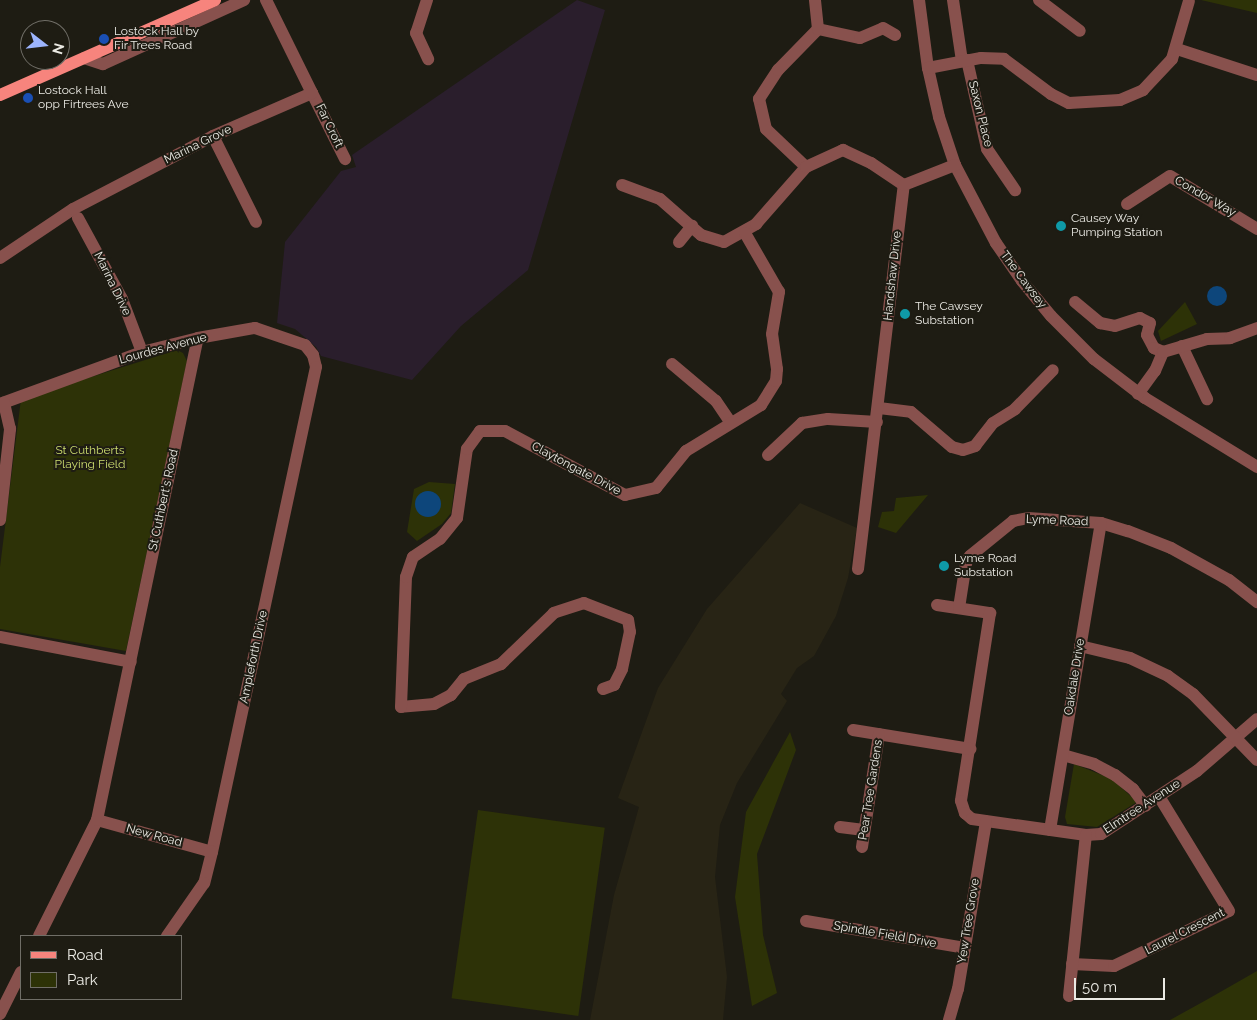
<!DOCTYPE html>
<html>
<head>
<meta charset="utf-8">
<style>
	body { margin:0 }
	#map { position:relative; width:1257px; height:1020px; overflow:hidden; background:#1e1c13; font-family:Raleway,sans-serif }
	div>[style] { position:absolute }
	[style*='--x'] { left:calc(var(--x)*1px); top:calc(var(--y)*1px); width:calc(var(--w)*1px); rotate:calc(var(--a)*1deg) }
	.built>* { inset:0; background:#282415 }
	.education>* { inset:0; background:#2a1e2c }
	.green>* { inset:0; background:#2d3207; transform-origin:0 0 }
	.water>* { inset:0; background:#0d467b }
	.round { border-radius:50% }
	.minor>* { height:12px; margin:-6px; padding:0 6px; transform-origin:6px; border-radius:6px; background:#88514d }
	.major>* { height:12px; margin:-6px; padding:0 6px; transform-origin:6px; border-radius:6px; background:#f7847d }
	.dots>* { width:14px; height:14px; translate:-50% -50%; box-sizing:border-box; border:2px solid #1e1c13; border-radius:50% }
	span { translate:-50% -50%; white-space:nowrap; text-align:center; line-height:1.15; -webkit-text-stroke:4px #1e1c13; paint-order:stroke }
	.poi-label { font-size:12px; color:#ebeae4 }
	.left { translate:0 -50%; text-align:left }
	.street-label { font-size:12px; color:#ebeae4 }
	.park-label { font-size:12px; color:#cddd6f }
	.legend { position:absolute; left:20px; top:935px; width:162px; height:65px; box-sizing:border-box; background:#1e1c13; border:1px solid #706e67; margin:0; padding:6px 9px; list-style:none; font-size:15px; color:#ebeae4 }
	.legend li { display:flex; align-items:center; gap:10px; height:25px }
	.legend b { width:25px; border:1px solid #706e67 }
	.north { position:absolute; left:20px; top:20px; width:50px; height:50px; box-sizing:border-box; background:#1e1c13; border:1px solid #706e67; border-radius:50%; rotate:106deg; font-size:14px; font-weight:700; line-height:20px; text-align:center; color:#ebeae4 }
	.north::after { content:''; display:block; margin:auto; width:18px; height:22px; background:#9cb4fd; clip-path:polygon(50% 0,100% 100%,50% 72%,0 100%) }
	.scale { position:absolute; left:1074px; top:978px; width:91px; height:22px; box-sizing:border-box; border:2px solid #ebeae4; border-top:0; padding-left:6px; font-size:15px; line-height:18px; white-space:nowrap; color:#ebeae4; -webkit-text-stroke:4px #1e1c13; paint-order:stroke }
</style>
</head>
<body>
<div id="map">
	<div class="built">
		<i style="clip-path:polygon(800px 503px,857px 528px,848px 578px,836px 616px,814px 656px,797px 668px,781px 694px,787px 701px,737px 783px,720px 825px,715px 877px,727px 977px,723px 1020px,590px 1020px,614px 895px,639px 807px,618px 798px,658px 688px,707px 609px)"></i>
	</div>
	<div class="education">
		<i style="clip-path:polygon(577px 0,605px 10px,528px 270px,461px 326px,412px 380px,321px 356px,316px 347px,295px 329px,277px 323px,285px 242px,341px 171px,356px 167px,352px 155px)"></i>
	</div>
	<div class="green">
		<i style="clip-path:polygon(1202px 0,1257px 0,1257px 13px,1201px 0)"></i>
		<i style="clip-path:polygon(1185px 302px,1197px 324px,1161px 341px,1158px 331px)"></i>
		<i style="clip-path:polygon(177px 350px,183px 353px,187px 361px,126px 651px,0 629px,0 567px,21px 399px)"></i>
		<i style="clip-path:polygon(429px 482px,455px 484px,451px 513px,442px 524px,417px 541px,407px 532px,414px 489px)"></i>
		<i style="clip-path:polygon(928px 495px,896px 533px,878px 527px,882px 512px,894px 511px,896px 498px)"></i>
		<i style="clip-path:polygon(790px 732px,796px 750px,757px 854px,763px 935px,777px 993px,752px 1006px,735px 897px,746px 812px)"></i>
		<i style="clip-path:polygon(1074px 764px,1112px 779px,1137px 802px,1097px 827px,1067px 824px,1065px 817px)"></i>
		<i style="left:478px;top:810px;width:128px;height:190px;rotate:8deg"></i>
		<i style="clip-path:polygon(1257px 971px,1257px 1020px,1170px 1020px,1208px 999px)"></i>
	</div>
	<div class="water">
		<i class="round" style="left:1207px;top:286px;width:20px;height:20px"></i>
		<i class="round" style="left:415px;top:491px;width:26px;height:26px"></i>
	</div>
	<div class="minor">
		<i style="--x:427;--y:0;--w:35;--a:108"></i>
		<i style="--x:416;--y:33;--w:29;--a:65"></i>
		<i style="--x:919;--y:0;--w:69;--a:82.5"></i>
		<i style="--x:928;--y:68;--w:50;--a:77.3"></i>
		<i style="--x:939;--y:117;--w:51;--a:71.6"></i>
		<i style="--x:955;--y:165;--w:88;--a:62.3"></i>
		<i style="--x:996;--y:243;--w:46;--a:55.6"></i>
		<i style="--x:1022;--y:281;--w:45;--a:50.4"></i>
		<i style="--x:1051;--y:316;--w:61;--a:45"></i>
		<i style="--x:1094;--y:359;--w:64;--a:37.4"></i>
		<i style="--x:1145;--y:398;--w:132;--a:31.6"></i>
		<i style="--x:953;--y:0;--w:62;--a:81.6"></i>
		<i style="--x:1039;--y:0;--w:51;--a:37.1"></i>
		<i style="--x:818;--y:29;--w:43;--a:12.1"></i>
		<i style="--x:860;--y:38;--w:25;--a:-23"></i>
		<i style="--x:883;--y:28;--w:14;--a:30"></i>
		<i style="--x:1177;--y:49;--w:84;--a:18"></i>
		<i style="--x:84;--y:58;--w:20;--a:18"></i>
		<i style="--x:103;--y:64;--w:155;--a:-24.4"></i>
		<i style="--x:967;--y:60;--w:91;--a:77.3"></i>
		<i style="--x:987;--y:149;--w:50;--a:55.7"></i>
		<i style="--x:928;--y:68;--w:54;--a:-10.7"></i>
		<i style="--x:981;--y:58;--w:23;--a:2"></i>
		<i style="--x:1004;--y:59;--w:59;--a:36.7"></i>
		<i style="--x:1051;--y:94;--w:20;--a:27"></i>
		<i style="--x:1069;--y:103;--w:51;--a:-3.4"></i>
		<i style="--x:1120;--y:100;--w:25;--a:-23"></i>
		<i style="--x:1143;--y:90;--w:42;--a:-46.9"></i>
		<i style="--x:1172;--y:59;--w:60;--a:-73.7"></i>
		<i style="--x:312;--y:93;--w:74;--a:63.4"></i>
		<i style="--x:213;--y:136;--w:96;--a:63.4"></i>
		<i style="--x:806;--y:167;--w:55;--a:-136.5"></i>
		<i style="--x:766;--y:129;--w:31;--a:-103"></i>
		<i style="--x:759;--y:99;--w:35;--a:-57"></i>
		<i style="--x:778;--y:70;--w:57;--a:-45.7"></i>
		<i style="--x:818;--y:29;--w:29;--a:-96"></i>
		<i style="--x:622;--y:185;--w:40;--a:20.2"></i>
		<i style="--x:660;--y:199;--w:55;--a:41.3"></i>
		<i style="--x:701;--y:235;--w:24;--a:17"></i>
		<i style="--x:724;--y:242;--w:37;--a:-29"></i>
		<i style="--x:756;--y:224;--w:76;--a:-48.7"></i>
		<i style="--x:806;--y:167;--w:41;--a:-24.7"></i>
		<i style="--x:843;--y:150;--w:31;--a:25"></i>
		<i style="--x:871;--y:163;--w:40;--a:34"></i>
		<i style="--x:1127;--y:204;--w:51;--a:-33.1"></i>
		<i style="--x:1170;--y:176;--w:102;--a:31.3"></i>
		<i style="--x:78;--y:218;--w:92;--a:61.5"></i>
		<i style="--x:122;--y:299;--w:57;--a:69.3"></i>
		<i style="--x:679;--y:242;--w:21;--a:-51"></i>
		<i style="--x:0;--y:258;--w:88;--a:-33.9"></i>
		<i style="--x:73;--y:209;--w:158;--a:-27.5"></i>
		<i style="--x:213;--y:136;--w:108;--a:-23.5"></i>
		<i style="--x:312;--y:93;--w:104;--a:-116.3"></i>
		<i style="--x:1075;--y:302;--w:33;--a:40"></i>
		<i style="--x:1100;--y:323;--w:15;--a:11"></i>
		<i style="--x:1115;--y:326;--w:26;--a:-18"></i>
		<i style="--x:1140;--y:318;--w:11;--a:27"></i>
		<i style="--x:1150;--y:323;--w:12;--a:104"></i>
		<i style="--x:1147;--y:335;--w:15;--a:62"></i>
		<i style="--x:1154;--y:348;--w:10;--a:24"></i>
		<i style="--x:1182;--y:346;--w:59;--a:64.7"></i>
		<i style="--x:672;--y:364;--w:57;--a:40.1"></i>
		<i style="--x:716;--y:401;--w:25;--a:56"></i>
		<i style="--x:1138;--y:394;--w:29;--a:-54"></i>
		<i style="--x:1155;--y:371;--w:21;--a:-67"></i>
		<i style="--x:1163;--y:352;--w:46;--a:-16.5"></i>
		<i style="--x:1207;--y:339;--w:23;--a:-2"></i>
		<i style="--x:1230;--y:338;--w:29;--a:-20"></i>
		<i style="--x:0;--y:404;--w:151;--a:-20.1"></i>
		<i style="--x:142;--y:352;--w:58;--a:-14"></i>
		<i style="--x:198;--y:338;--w:58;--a:-10"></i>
		<i style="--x:255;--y:328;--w:53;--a:18.8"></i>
		<i style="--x:305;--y:345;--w:13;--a:51"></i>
		<i style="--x:313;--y:355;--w:12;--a:76"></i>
		<i style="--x:316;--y:367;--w:496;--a:102.1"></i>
		<i style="--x:212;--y:852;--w:32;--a:104"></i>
		<i style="--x:204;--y:883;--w:65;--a:124.9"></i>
		<i style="--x:879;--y:408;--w:32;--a:7"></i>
		<i style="--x:911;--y:412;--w:54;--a:40.5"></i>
		<i style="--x:952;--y:447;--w:11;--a:15"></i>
		<i style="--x:963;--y:450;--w:13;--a:-18"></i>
		<i style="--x:975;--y:446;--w:29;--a:-52"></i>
		<i style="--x:993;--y:423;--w:26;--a:-32"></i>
		<i style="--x:1015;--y:409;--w:54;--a:-45.7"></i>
		<i style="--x:768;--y:455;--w:47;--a:-43.3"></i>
		<i style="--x:802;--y:423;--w:26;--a:-9"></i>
		<i style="--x:828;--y:419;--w:49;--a:3.5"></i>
		<i style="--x:0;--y:520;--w:92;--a:-83.7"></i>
		<i style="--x:10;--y:429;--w:27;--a:-103"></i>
		<i style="--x:858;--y:569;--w:387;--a:-83.2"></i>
		<i style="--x:904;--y:185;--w:55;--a:-21.4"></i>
		<i style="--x:937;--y:605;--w:54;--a:8.6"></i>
		<i style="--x:990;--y:613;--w:190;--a:98.8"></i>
		<i style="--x:961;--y:801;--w:13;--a:72"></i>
		<i style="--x:965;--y:813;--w:9;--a:41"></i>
		<i style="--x:972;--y:819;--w:115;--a:8"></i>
		<i style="--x:1086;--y:835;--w:15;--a:-4"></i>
		<i style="--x:1101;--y:834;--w:115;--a:-33.3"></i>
		<i style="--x:1197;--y:771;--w:79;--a:-40.9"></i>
		<i style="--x:959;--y:608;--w:46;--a:-81.2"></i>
		<i style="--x:966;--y:563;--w:8;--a:-60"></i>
		<i style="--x:970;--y:556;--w:55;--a:-39.1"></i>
		<i style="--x:1013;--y:521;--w:15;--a:-11"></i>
		<i style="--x:1028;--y:518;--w:73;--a:3.9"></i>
		<i style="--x:1101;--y:523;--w:28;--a:17"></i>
		<i style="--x:1128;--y:531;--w:46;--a:21.6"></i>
		<i style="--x:1171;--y:548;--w:66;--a:28.9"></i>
		<i style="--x:1229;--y:580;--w:36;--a:38"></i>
		<i style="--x:0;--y:637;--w:133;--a:10.8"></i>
		<i style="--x:1080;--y:646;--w:51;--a:13.5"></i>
		<i style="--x:1130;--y:658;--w:42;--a:25.3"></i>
		<i style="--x:1168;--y:676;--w:31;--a:36"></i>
		<i style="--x:1193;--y:694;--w:92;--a:45.9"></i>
		<i style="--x:603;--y:689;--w:12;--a:-20"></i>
		<i style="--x:614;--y:685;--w:18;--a:-63"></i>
		<i style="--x:622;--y:669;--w:38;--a:-78"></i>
		<i style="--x:630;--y:632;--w:12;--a:-99"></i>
		<i style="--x:628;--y:620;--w:47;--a:-158.9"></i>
		<i style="--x:584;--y:603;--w:32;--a:162"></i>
		<i style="--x:554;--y:613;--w:74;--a:136.1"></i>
		<i style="--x:501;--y:664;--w:40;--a:158"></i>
		<i style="--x:464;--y:679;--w:21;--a:129"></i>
		<i style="--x:451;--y:695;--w:19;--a:152"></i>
		<i style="--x:434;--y:704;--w:33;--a:175"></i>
		<i style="--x:401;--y:707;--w:130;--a:-87.8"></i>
		<i style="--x:406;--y:577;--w:21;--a:-71"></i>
		<i style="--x:413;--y:557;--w:32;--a:-34"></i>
		<i style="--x:440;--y:539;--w:27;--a:-51"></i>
		<i style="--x:457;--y:518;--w:70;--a:-81.8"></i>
		<i style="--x:467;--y:449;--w:22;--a:-54"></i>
		<i style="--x:480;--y:431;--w:25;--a:0"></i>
		<i style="--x:505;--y:431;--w:136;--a:28.1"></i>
		<i style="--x:625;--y:495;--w:32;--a:-13"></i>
		<i style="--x:656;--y:488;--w:48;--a:-51"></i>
		<i style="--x:686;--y:451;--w:88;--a:-31.5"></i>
		<i style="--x:761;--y:405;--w:28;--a:-58"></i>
		<i style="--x:776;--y:381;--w:12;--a:-85"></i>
		<i style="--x:777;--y:369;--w:35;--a:-98"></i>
		<i style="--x:772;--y:334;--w:43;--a:-80.5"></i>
		<i style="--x:779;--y:292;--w:68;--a:-120"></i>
		<i style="--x:853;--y:730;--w:119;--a:9.2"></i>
		<i style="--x:1063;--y:755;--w:32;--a:16"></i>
		<i style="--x:1094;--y:764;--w:24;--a:28"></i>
		<i style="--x:1115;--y:775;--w:23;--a:38"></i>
		<i style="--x:1133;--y:789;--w:21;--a:53"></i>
		<i style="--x:97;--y:820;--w:119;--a:15.5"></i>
		<i style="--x:840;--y:827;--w:24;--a:7"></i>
		<i style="--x:1050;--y:830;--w:311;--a:-80.6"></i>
		<i style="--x:862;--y:847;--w:114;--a:-81.4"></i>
		<i style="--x:806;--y:921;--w:161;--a:9.6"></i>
		<i style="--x:39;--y:936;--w:130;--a:-63.4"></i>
		<i style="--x:97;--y:820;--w:492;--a:-78.2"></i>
		<i style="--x:1072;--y:964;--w:42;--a:2.7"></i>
		<i style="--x:1114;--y:966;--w:127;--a:-25.6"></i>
		<i style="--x:1229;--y:911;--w:132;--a:-121.4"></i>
		<i style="--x:1069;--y:996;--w:162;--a:-84"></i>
		<i style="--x:0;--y:1014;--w:47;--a:-63.4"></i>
		<i style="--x:949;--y:1020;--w:32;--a:-74"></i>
		<i style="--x:958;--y:989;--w:170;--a:-80.5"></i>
	</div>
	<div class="major">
		<i style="--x:0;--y:95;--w:235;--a:-23.8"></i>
	</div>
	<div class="dots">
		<i style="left:104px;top:39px;background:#1a4fb4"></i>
		<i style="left:28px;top:98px;background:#1a4fb4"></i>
		<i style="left:1061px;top:226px;background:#0f9aa8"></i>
		<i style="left:905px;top:314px;background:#0f9aa8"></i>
		<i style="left:944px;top:566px;background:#0f9aa8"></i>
	</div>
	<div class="poi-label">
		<span class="left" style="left:114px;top:39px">Lostock Hall by<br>Fir Trees Road</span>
		<span class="left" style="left:38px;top:98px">Lostock Hall<br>opp Firtrees Ave</span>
		<span class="left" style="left:1071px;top:226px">Causey Way<br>Pumping Station</span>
		<span class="left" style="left:915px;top:314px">The Cawsey<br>Substation</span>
		<span class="left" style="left:954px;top:566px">Lyme Road<br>Substation</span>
	</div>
	<div class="street-label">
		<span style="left:980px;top:114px;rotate:76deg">Saxon Place</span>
		<span style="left:329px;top:126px;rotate:64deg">Far Croft</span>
		<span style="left:198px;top:145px;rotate:-26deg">Marina Grove</span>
		<span style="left:1205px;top:197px;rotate:30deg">Condor Way</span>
		<span style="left:893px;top:276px;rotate:-84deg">Handshaw Drive</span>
		<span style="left:1023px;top:280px;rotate:53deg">The Cawsey</span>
		<span style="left:112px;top:284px;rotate:64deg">Marina Drive</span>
		<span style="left:163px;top:349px;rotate:-15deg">Lourdes Avenue</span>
		<span style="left:576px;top:469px;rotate:28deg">Claytongate Drive</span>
		<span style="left:164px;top:500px;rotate:-78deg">St Cuthbert's Road</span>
		<span style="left:1057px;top:521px;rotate:2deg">Lyme Road</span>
		<span style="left:254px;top:657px;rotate:-78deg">Ampleforth Drive</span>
		<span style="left:1075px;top:677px;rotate:-81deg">Oakdale Drive</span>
		<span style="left:871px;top:790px;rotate:-81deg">Pear Tree Gardens</span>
		<span style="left:1142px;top:807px;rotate:-33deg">Elmtree Avenue</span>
		<span style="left:154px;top:836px;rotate:15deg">New Road</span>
		<span style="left:969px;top:921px;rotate:-81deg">Yew Tree Grove</span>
		<span style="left:1185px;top:932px;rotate:-27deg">Laurel Crescent</span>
		<span style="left:885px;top:935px;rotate:10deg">Spindle Field Drive</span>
	</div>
	<div class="park-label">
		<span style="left:90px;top:458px">St Cuthberts<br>Playing Field</span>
	</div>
	<ul class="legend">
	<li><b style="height:6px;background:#f7847d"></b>Road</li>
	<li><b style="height:14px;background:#2d3207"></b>Park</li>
	</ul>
	<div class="north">N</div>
	<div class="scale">50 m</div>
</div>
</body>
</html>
